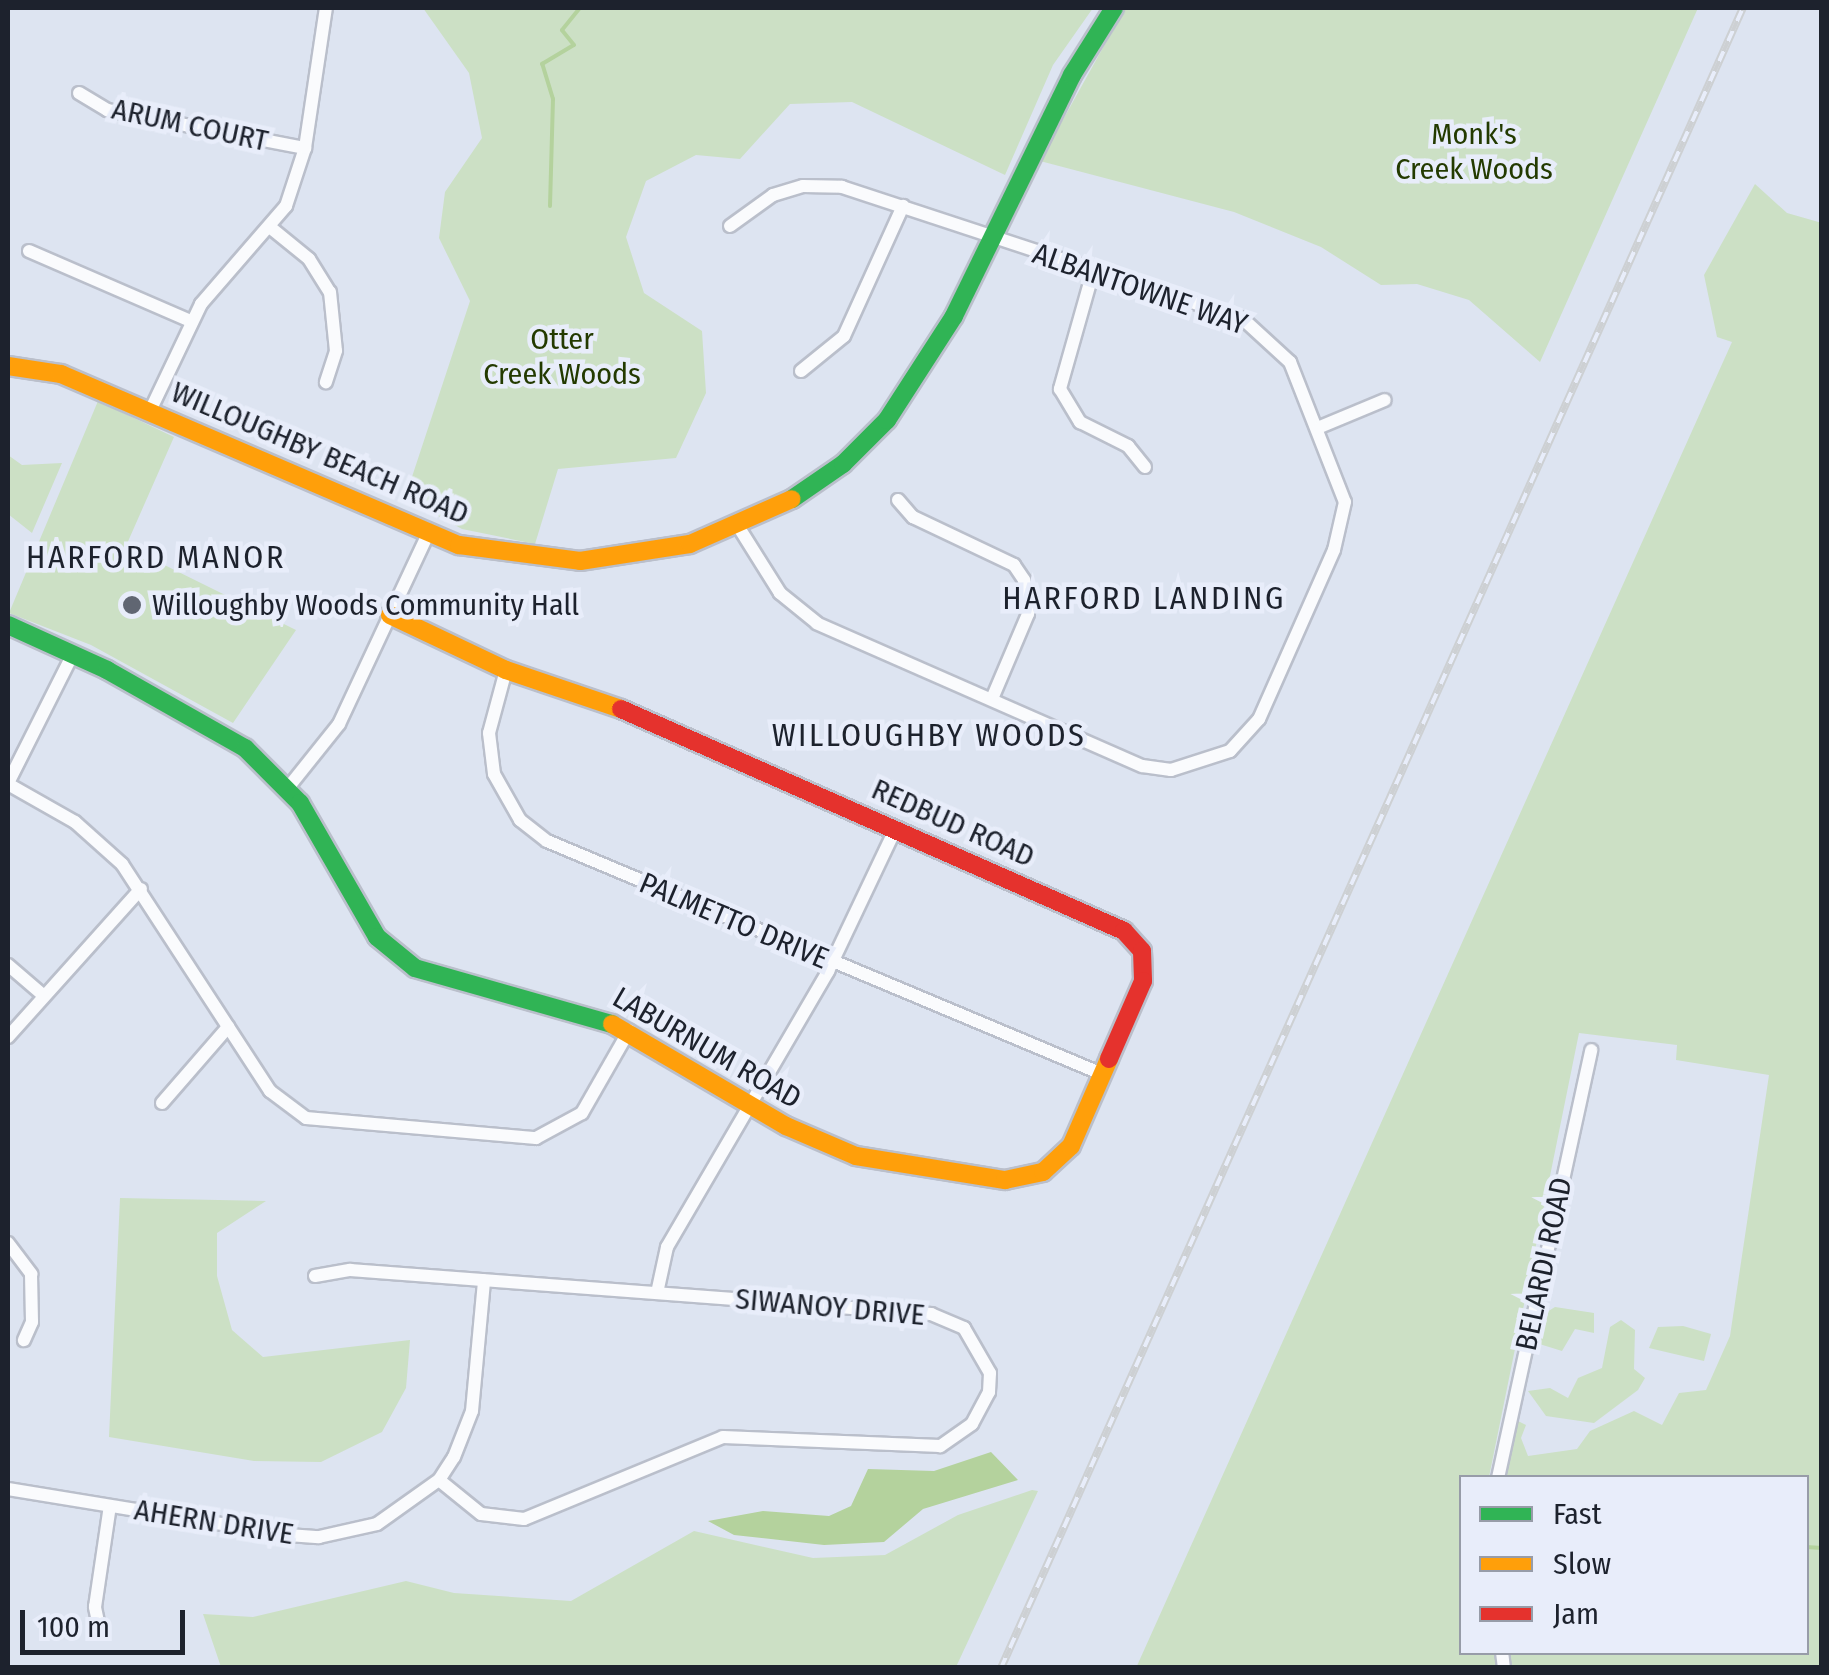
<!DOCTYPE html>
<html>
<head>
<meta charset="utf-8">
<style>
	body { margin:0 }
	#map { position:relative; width:1829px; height:1675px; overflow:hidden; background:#dde4f1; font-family:"Fira Sans Condensed",sans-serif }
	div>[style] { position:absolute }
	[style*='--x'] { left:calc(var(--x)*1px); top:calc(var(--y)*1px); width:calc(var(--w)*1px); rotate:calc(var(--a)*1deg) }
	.green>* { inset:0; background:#cce0c5 }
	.water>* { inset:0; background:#b4d29d }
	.stream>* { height:4px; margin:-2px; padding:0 2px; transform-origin:2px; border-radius:2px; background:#b4d29d }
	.roads { filter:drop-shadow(2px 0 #babfcb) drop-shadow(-2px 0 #babfcb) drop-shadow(0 2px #babfcb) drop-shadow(0 -2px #babfcb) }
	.street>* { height:12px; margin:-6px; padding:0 6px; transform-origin:6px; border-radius:6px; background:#fafbfd }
	.fast>* { height:18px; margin:-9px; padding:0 9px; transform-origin:9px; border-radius:9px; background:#30b455 }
	.slow>* { height:18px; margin:-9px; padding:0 9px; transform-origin:9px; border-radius:9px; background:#ff9f0a }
	.jam>* { height:18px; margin:-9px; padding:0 9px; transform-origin:9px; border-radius:9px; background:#e5322d }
	.rail>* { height:8px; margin-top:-4px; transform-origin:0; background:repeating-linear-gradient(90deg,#e8edfa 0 11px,#cdd0d3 0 22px); box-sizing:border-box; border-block:2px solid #cdd0d3 }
	.dots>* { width:28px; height:28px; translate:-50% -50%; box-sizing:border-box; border:5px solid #e8edfa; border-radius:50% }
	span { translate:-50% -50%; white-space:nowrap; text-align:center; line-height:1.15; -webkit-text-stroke:9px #e8edfa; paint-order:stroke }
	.street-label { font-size:30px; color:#1d222d }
	.park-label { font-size:30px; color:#233a00 }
	.poi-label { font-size:30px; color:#1d222d }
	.left { translate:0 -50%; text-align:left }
	.neighbourhood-label { font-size:32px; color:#1d222d; letter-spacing:2.5px }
	.frame { position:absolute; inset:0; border:10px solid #1d222d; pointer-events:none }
	.legend { position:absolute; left:1459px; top:1475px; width:350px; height:180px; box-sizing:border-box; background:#e8edfa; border:2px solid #979ca8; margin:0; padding:12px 18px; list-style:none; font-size:30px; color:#1d222d }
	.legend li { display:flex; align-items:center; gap:20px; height:50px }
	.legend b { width:50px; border:2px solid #979ca8 }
	.scale { position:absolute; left:20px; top:1610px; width:165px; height:45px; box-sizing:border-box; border:5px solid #1d222d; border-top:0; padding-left:12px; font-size:30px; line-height:35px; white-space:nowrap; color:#1d222d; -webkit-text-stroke:8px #e8edfa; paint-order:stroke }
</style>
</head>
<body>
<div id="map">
	<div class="green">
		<i style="clip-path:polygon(423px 8px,1093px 8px,1053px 65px,1005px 175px,852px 102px,790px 104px,740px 159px,696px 155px,646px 181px,626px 237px,644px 293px,702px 331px,706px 393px,676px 458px,558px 469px,535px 544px,462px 529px,405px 498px,470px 301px,439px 238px,445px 192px,482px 138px,469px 73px)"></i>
		<i style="clip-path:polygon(1125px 8px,1698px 8px,1540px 362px,1469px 300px,1417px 284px,1381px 285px,1321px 247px,1234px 212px,1040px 161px)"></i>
		<i style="clip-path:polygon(evenodd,1755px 184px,1787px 213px,1822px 223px,1821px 1667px,1136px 1668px,1732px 342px,1717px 337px,1704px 275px,1755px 184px,1579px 1033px,1677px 1045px,1676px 1060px,1769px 1075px,1730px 1336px,1706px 1390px,1679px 1393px,1662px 1425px,1634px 1411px,1590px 1431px,1577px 1449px,1528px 1456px,1521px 1438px,1526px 1425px,1516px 1420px,1503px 1477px,1806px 1478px,1806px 1652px,1462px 1652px,1462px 1478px,1489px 1477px,1579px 1033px)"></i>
		<i style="clip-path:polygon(98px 401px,174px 437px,126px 546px,296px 630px,233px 723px,91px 645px,9px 613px)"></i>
		<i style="clip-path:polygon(8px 455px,22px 465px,62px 463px,32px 533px,8px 514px)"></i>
		<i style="clip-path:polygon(120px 1198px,266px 1201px,217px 1233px,217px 1276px,232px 1330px,263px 1357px,410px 1340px,406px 1388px,382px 1432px,321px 1462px,254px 1461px,109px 1437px)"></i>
		<i style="clip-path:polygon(1555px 1307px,1594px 1313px,1594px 1333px,1575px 1329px,1562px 1351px,1533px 1342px,1542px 1315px)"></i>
		<i style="clip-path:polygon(1621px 1320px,1635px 1330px,1634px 1369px,1645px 1378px,1638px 1390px,1594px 1423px,1546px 1416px,1528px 1391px,1550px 1388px,1568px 1398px,1578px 1378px,1602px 1368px,1610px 1327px)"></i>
		<i style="clip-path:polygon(1683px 1326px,1711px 1334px,1704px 1361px,1649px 1348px,1658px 1327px)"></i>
		<i style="clip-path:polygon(1032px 1490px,1038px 1491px,956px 1667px,221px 1667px,203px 1614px,253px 1617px,406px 1581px,454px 1593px,571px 1601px,694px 1531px,813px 1558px,885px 1555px,958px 1515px)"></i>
	</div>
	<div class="water">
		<i style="clip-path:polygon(991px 1452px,1018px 1480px,923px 1509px,884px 1542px,824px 1545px,734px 1535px,708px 1521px,763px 1511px,829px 1516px,851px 1506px,868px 1469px,934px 1471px)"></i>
	</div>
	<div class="stream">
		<i style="--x:550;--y:206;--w:107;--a:-88.4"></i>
		<i style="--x:553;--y:99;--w:37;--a:-107"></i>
		<i style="--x:542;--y:64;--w:37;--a:-31"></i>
		<i style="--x:574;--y:45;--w:19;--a:-129"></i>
		<i style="--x:562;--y:30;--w:28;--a:-51"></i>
		<i style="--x:1806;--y:1547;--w:16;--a:4"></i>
	</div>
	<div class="roads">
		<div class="street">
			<i style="--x:79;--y:93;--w:33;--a:31"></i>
			<i style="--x:107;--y:110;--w:202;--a:10.9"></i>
			<i style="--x:730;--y:226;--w:53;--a:-35.8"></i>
			<i style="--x:773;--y:195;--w:31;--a:-17"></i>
			<i style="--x:803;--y:186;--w:39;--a:1"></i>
			<i style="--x:842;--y:187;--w:422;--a:18.2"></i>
			<i style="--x:1243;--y:319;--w:64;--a:42.5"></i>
			<i style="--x:1290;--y:362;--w:150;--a:68.6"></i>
			<i style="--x:1345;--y:502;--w:49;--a:102.9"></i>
			<i style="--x:1334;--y:550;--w:185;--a:113.9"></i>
			<i style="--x:1259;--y:719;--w:43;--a:132.2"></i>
			<i style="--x:1230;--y:751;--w:62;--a:162.1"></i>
			<i style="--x:1171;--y:770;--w:29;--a:-172"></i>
			<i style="--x:1142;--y:766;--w:355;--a:-156.3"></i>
			<i style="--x:817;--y:623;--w:48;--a:-141"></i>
			<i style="--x:780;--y:593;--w:79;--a:-122.1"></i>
			<i style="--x:271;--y:228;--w:49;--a:39.2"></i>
			<i style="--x:309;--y:259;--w:39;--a:58"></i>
			<i style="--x:330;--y:292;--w:59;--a:84.2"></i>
			<i style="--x:336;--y:351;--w:33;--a:108"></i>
			<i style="--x:29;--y:251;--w:176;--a:23.4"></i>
			<i style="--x:1093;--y:272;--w:122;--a:105.8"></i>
			<i style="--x:1060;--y:389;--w:39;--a:59"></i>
			<i style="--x:1080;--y:422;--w:54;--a:26.6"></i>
			<i style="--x:1128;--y:446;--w:27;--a:51"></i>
			<i style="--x:801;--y:371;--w:55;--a:-39.1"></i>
			<i style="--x:844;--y:336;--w:143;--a:-65.6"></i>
			<i style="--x:150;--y:411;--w:119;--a:-64.5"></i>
			<i style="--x:201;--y:304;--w:130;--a:-49.1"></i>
			<i style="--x:286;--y:206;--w:61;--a:-71.9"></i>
			<i style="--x:305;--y:148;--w:142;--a:-81.5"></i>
			<i style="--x:1320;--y:427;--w:70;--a:-22.6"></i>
			<i style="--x:898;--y:500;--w:23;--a:49"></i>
			<i style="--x:913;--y:517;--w:112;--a:25.4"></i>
			<i style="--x:1014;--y:565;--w:18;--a:56"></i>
			<i style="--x:1024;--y:580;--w:34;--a:83"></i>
			<i style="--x:1028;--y:614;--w:92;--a:113"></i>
			<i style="--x:506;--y:670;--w:65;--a:105.1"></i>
			<i style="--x:489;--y:733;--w:41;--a:83"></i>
			<i style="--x:494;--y:774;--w:53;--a:60.5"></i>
			<i style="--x:520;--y:820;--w:34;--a:38"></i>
			<i style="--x:547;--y:841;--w:602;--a:22.77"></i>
			<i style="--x:8;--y:783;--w:144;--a:-63.3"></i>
			<i style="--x:8;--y:784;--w:77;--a:29.6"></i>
			<i style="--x:75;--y:822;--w:63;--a:41.8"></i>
			<i style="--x:122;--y:864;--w:271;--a:56.9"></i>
			<i style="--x:270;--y:1091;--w:45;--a:36.9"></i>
			<i style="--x:306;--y:1118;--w:231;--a:5"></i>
			<i style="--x:536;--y:1138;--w:52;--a:-28.5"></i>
			<i style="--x:582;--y:1113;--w:95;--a:-60.2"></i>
			<i style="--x:287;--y:789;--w:83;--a:-51.3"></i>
			<i style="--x:339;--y:724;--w:210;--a:-64.9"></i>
			<i style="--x:8;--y:965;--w:46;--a:40.6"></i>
			<i style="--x:8;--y:1037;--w:199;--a:-48.1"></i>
			<i style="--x:162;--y:1103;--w:101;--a:-49"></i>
			<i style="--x:8;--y:1243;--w:39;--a:53"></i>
			<i style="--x:31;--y:1274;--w:48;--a:88.8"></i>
			<i style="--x:32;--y:1322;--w:20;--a:114"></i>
			<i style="--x:315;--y:1276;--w:36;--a:-10"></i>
			<i style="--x:350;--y:1270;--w:583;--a:4.33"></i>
			<i style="--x:931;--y:1314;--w:36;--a:23"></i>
			<i style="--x:964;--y:1328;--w:52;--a:60"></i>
			<i style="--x:990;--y:1373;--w:19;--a:93"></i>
			<i style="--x:989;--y:1392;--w:36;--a:118"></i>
			<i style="--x:972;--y:1424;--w:39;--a:145"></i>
			<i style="--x:940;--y:1446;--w:217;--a:-177.6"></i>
			<i style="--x:723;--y:1437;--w:215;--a:157.6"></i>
			<i style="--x:524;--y:1519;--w:43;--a:-173.4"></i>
			<i style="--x:481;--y:1514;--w:54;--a:-141"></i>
			<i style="--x:657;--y:1293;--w:47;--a:-77.7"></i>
			<i style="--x:667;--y:1247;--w:320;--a:-59.7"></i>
			<i style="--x:828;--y:971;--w:158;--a:-64.6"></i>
			<i style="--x:1498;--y:1478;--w:438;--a:-77.7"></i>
			<i style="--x:8;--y:1489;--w:284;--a:9.3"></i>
			<i style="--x:288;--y:1535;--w:31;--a:4"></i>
			<i style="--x:319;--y:1537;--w:59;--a:-12.6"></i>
			<i style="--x:377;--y:1524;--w:76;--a:-35.4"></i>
			<i style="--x:439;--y:1480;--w:27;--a:-57"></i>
			<i style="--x:454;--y:1457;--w:49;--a:-68.6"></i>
			<i style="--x:472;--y:1411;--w:131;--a:-84.7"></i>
			<i style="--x:100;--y:1631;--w:25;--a:-102"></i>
			<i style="--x:95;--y:1607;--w:102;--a:-81.6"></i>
			<i style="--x:1502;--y:1652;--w:16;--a:83"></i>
		</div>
		<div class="fast">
			<i style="--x:792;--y:499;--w:62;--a:-34.5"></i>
			<i style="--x:843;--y:464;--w:62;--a:-45"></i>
			<i style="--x:887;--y:420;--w:124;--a:-57.2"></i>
			<i style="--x:954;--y:316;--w:268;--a:-63.9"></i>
			<i style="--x:1072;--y:75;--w:79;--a:-57.9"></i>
			<i style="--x:8;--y:625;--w:109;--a:24.4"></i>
			<i style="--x:107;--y:670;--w:159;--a:29.5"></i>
			<i style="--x:245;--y:748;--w:78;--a:45"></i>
			<i style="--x:300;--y:803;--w:155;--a:60.1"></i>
			<i style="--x:377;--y:937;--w:49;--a:39.2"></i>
			<i style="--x:415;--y:968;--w:205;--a:15.9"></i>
		</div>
		<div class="slow">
			<i style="--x:8;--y:366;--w:54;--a:8.6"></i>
			<i style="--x:61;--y:374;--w:433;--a:23.3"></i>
			<i style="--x:459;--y:545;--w:122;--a:7.5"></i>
			<i style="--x:580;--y:561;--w:111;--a:-8.8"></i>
			<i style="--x:690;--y:544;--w:111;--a:-23.8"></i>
			<i style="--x:390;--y:615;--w:128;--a:25.4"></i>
			<i style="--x:506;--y:670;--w:121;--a:18.7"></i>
			<i style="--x:612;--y:1024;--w:202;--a:30.4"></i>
			<i style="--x:786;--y:1126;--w:76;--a:23.2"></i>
			<i style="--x:856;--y:1156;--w:151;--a:9.2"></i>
			<i style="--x:1005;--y:1180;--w:39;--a:-12"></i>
			<i style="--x:1043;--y:1172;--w:38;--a:-43"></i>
			<i style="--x:1071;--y:1146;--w:95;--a:-66.4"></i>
		</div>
		<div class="jam">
			<i style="--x:621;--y:709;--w:550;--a:23.81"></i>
			<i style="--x:1124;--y:931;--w:27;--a:48"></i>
			<i style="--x:1142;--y:951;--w:30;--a:88"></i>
			<i style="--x:1143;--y:981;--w:85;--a:113.6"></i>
		</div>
	</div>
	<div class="rail">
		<i style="--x:1001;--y:1668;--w:1818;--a:-65.92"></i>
	</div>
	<div class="dots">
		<i style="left:132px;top:605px;background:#606672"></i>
	</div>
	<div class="street-label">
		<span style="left:190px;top:125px;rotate:12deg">ARUM COURT</span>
		<span style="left:1140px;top:289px;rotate:19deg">ALBANTOWNE WAY</span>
		<span style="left:320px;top:453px;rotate:23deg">WILLOUGHBY BEACH ROAD</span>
		<span style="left:953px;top:823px;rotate:24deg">REDBUD ROAD</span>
		<span style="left:734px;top:921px;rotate:23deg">PALMETTO DRIVE</span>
		<span style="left:707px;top:1048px;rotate:30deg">LABURNUM ROAD</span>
		<span style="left:1544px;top:1264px;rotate:-78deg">BELARDI ROAD</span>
		<span style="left:830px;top:1307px;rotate:5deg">SIWANOY DRIVE</span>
		<span style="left:214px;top:1522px;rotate:9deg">AHERN DRIVE</span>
	</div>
	<div class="park-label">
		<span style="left:1474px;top:151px">Monk's<br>Creek Woods</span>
		<span style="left:562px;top:356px">Otter<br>Creek Woods</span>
	</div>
	<div class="poi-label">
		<span class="left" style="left:152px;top:605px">Willoughby Woods Community Hall</span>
	</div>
	<div class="neighbourhood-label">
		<span style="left:156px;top:557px">HARFORD MANOR</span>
		<span style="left:1144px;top:598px">HARFORD LANDING</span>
		<span style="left:929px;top:735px">WILLOUGHBY WOODS</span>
	</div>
	<div class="frame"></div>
	<ul class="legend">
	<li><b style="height:12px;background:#30b455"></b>Fast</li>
	<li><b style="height:12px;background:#ff9f0a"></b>Slow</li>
	<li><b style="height:12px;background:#e5322d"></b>Jam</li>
	</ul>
	<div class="scale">100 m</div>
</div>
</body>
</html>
